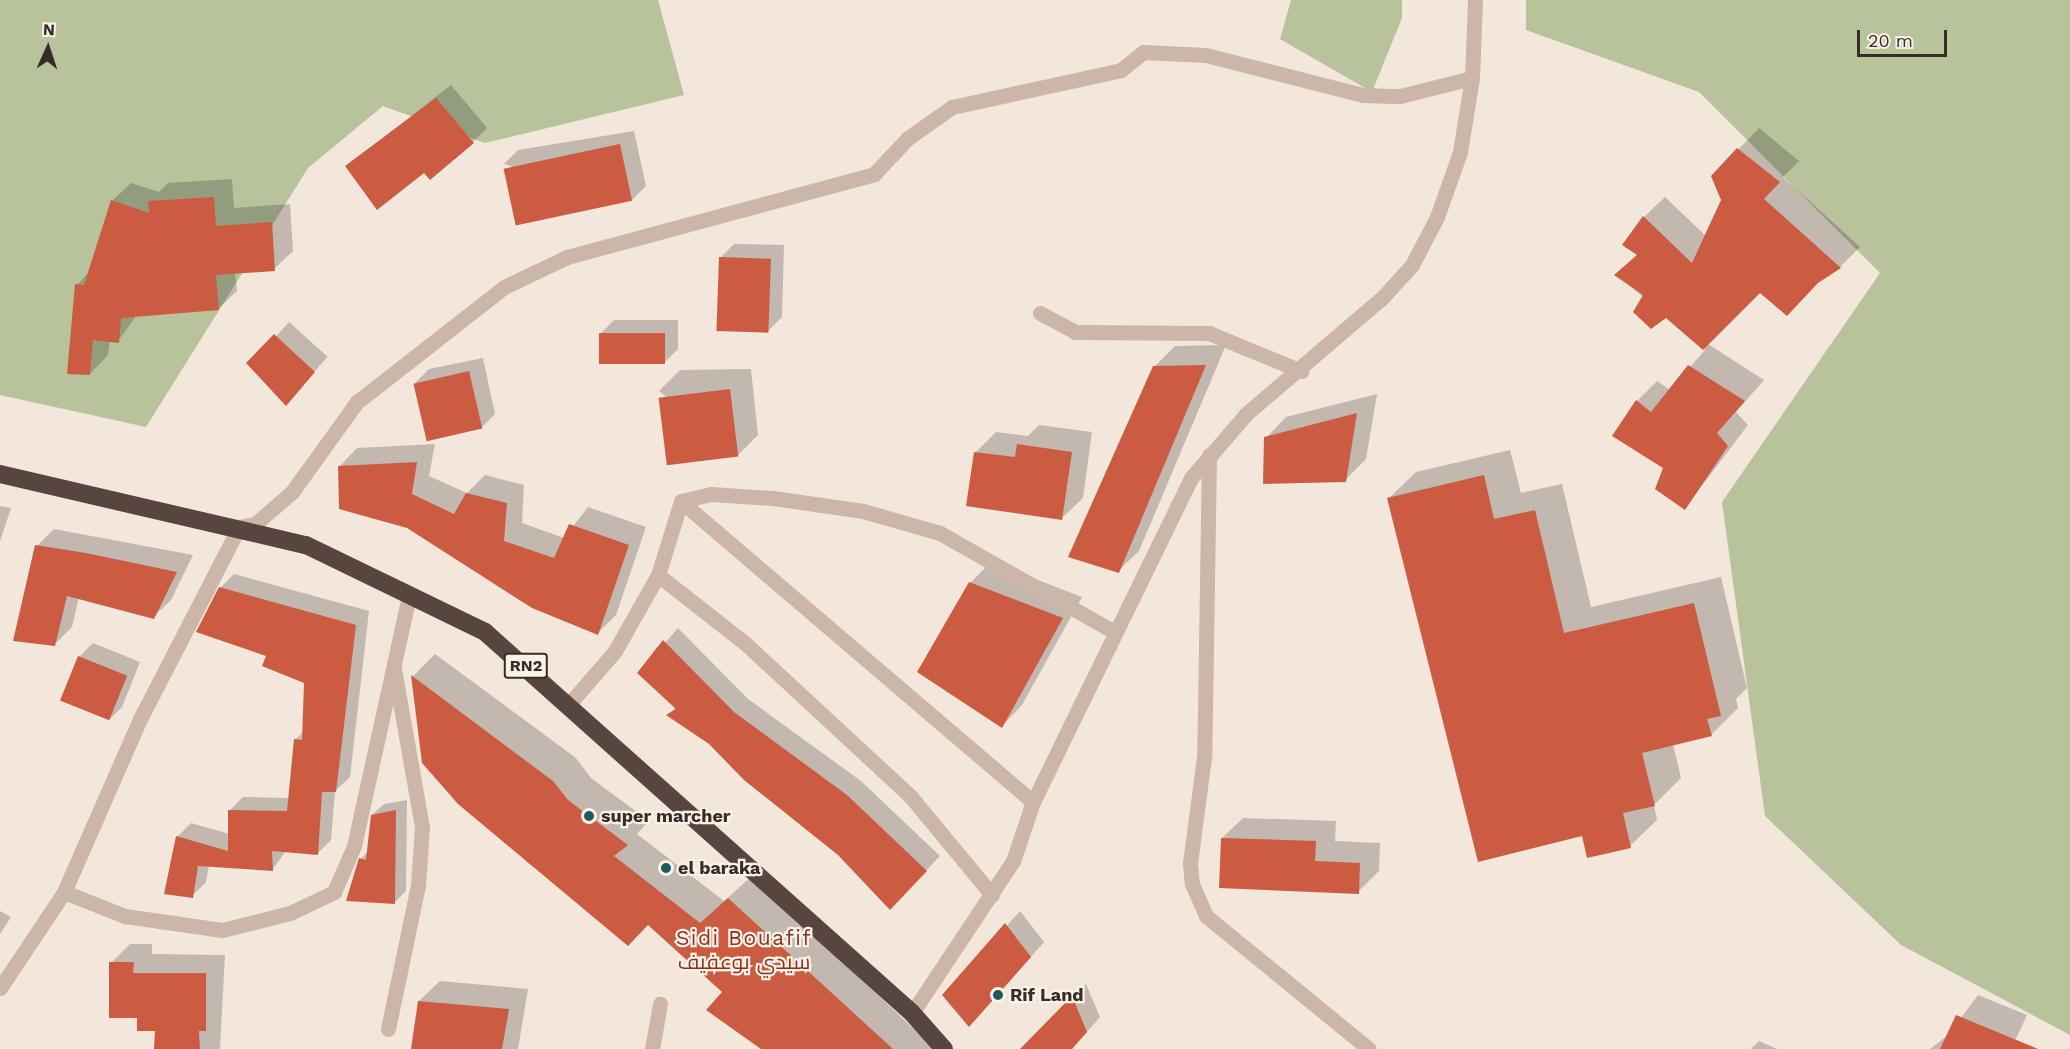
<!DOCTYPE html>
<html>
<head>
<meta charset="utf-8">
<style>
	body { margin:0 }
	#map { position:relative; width:2070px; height:1049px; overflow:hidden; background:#f3e7dc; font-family:"Work Sans",Cairo,sans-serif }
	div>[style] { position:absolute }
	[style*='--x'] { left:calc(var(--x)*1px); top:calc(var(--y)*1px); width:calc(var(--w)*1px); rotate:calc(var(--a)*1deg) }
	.green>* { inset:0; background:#b8c39b }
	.shadow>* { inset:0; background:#0003; transform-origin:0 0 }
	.building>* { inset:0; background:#cb5c42; transform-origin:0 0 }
	.minor>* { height:15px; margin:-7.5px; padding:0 7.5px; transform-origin:7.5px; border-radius:7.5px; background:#ccb6a7 }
	.highway>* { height:18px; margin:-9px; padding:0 9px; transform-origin:9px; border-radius:9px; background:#59453f }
	.dots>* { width:16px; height:16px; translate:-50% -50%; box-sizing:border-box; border:3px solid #faf1e9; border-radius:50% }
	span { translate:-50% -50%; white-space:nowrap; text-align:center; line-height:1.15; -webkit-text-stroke:4.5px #faf1e9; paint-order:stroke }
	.shield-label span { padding:2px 4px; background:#faf1e9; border:2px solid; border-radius:4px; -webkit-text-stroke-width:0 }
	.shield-label { font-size:16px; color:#382c28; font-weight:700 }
	.poi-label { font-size:18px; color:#382c28; font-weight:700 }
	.left { translate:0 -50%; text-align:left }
	.quarter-label { font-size:21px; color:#8a321e; letter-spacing:1.5px }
	.north { position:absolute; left:18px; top:18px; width:60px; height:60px; -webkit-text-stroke:4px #faf1e9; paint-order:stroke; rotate:3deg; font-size:16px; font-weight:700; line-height:24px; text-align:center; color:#382c28 }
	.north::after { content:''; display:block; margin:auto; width:21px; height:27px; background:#382c28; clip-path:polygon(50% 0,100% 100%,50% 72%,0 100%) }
	.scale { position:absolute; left:1857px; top:30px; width:90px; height:27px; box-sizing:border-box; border:3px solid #382c28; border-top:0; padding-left:8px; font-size:18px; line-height:21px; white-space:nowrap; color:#382c28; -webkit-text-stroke:4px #faf1e9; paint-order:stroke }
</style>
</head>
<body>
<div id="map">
	<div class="green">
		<i style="clip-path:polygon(0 0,658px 0,684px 95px,485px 143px,383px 106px,308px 168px,146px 427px,0 395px)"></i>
		<i style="clip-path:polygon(1291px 0,1402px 0,1402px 18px,1372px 92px,1280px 39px)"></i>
		<i style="clip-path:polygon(1526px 0,2070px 0,2070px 1035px,1901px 945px,1765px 816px,1722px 502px,1880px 273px,1699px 92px,1526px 30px)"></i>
	</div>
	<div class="shadow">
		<i style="clip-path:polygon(451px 85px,487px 128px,473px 142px,424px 171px,347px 166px)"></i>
		<i style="clip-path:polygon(1759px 128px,1799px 161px,1783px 177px,1860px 247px,1840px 267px,1760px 291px,1708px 344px,1764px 380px,1736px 412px,1748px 425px,1685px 508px,1637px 401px,1657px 381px,1670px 390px,1705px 350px,1617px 275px,1638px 254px,1644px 217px,1665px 197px,1706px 236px,1722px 200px,1713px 176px)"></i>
		<i style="clip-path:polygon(634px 131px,646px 186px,632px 200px,504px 164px,518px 150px)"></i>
		<i style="clip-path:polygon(232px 179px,234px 208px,290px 204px,293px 251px,274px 269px,235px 272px,237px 291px,218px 309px,137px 315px,118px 341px,110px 340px,108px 355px,90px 374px,77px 285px,89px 272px,112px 201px,131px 183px,159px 192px,168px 183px)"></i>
		<i style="clip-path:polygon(734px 244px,784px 245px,782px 317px,768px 331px,720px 258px)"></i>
		<i style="clip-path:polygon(614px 320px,678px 320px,678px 349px,664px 363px,600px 334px)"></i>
		<i style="left:289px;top:322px;width:52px;height:58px;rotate:42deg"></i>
		<i style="clip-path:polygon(1226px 345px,1139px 551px,1118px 571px,1154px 367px,1175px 346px)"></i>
		<i style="clip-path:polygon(483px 358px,495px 414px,481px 428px,415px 383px,429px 369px)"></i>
		<i style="clip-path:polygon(751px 369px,758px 435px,738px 455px,659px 391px,680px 370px)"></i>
		<i style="clip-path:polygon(1377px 394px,1366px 459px,1345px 480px,1266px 438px,1286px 417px)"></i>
		<i style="clip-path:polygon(1039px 425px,1092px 432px,1083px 498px,1062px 518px,976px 452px,996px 432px,1028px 436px)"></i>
		<i style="clip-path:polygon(435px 444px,429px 476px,467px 493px,485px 475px,524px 485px,522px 523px,564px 538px,588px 507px,646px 527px,616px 615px,597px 634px,339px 467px,357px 448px)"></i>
		<i style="clip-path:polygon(1510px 450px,1521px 493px,1562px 484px,1591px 607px,1721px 577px,1747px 688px,1736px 699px,1738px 708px,1711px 735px,1673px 744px,1681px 778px,1654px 805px,1657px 820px,1630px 846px,1583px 834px,1389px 498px,1416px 472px)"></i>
		<i style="clip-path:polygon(0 506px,11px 508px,0 541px)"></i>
		<i style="clip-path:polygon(54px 529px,193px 555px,171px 600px,153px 617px,79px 597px,72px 627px,55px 644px,37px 546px)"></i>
		<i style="clip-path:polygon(991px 562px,1082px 597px,1022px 705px,1002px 726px,970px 583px)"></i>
		<i style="clip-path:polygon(234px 574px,369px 611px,350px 777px,335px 791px,331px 840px,317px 854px,286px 851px,272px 870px,209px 865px,206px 882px,192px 896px,177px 837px,191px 823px,230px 834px,229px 811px,243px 797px,290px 798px,296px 739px,304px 731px,305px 682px,268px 655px,220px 588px)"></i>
		<i style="clip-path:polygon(678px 628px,748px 699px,861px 781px,940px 856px,904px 894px,839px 854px,710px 743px,668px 715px,676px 707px,639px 673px)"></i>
		<i style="clip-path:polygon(93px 643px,140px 662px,122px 707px,108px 721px,79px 657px)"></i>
		<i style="clip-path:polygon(435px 654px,576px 758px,591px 778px,649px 821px,637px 834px,724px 901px,752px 876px,935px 1049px,763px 1049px,724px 991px,649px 924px,529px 864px,424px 763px,413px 676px)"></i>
		<i style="clip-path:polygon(407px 800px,406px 891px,395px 902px,361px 859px,368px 851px,372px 815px,384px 804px)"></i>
		<i style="clip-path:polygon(1243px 818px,1336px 821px,1335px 841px,1380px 843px,1379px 871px,1358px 892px,1222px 838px)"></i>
		<i style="clip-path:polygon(0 911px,11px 917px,0 934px)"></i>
		<i style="clip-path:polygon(1020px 911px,1044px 942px,983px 1011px,944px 995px)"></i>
		<i style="clip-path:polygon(130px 944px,152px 944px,152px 954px,225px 955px,220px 1049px,156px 1049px,156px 1030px,138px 1016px,111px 963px)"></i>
		<i style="clip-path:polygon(440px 981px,528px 989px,518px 1049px,413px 1049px,419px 1001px)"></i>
		<i style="clip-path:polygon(1086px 984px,1100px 1017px,1072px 1049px,1022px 1049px)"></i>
		<i style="clip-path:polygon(1978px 995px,2027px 1015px,2011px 1049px,1930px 1049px,1948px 1035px)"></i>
		<i style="clip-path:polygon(1759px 1041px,1777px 1049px,1751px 1049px)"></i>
	</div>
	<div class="building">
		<i style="clip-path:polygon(436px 98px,474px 143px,430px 180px,424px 173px,377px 210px,345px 166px)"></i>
		<i style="left:620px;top:144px;width:58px;height:119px;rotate:78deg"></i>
		<i style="clip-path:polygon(1737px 148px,1780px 182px,1764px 199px,1841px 268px,1818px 283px,1787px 316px,1760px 293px,1703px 350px,1666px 318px,1651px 329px,1633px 312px,1643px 295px,1614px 275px,1637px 255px,1622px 245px,1643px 216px,1692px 263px,1721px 200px,1711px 176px)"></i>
		<i style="clip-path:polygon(214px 197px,216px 226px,272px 222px,275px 271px,216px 275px,219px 310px,121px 318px,119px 343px,93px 340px,90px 375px,67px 374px,75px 284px,84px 285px,111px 200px,149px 213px,148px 201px)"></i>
		<i style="left:719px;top:257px;width:52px;height:74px;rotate:2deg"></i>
		<i style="left:599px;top:333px;width:66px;height:31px"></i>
		<i style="clip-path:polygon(274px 334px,315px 372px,286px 406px,246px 363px)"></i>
		<i style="clip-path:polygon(1206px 365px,1119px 573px,1068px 557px,1153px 366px)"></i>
		<i style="clip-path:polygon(1688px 365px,1745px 401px,1717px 433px,1728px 446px,1685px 510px,1655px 489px,1663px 468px,1612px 436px,1636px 400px,1651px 412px)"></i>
		<i style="left:469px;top:371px;width:59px;height:57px;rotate:77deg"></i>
		<i style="left:730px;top:389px;width:68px;height:72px;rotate:83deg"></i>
		<i style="clip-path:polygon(1357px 413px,1346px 482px,1263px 484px,1264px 437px)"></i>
		<i style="clip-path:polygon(1017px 444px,1072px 452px,1062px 520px,966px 506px,974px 452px,1015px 457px)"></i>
		<i style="clip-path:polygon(417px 462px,412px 494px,454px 514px,466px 493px,507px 503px,504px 541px,554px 558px,569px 524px,629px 545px,598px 635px,532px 608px,407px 528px,339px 509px,338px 466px)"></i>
		<i style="clip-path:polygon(1484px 475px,1494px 519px,1535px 510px,1564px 633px,1694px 603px,1721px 716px,1707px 719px,1712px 736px,1642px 753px,1655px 806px,1623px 813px,1631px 848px,1587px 858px,1582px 836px,1478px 862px,1387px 498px)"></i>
		<i style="clip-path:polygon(35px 545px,86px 553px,177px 572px,154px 619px,67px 596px,55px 646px,13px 641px)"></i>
		<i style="clip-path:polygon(969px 582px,1063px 618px,1002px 728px,917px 672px)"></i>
		<i style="clip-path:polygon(219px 587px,356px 625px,336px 792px,322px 792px,318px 855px,272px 851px,273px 871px,198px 866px,193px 898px,164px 894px,176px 836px,228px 851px,228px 810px,287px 811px,294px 739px,302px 740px,304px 683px,262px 666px,266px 656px,196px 632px)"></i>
		<i style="clip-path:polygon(663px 640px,734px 712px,847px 795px,927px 871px,890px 910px,838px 855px,744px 780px,709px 744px,666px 715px,676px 709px,637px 673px)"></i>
		<i style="left:78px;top:656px;width:53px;height:48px;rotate:22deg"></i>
		<i style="clip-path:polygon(411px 675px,553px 781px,568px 800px,628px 845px,614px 856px,700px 923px,728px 898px,893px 1049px,761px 1049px,706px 1010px,722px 992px,648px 925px,628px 946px,458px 804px,422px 763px)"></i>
		<i style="clip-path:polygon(396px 810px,395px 904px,346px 901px,359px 858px,366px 860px,371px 815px)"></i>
		<i style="clip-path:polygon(1221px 838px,1316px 841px,1315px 861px,1360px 863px,1359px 894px,1219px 888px)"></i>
		<i style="clip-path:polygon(1005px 923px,1031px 957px,969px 1027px,942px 995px)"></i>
		<i style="clip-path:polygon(109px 962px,134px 962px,133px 973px,206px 973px,206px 1031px,199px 1031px,200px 1049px,154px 1049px,155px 1031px,137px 1031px,137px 1018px,109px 1018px)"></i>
		<i style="clip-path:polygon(1072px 996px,1087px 1032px,1072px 1049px,1020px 1049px)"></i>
		<i style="clip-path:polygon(418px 1001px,509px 1009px,502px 1049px,411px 1049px)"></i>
		<i style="clip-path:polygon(1956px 1015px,2038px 1049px,1940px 1049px)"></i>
	</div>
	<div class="minor">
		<i style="--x:1040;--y:313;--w:40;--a:28"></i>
		<i style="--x:1075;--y:332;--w:134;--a:0.4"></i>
		<i style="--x:1209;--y:333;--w:100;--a:22.4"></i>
		<i style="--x:1209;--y:455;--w:302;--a:90.9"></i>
		<i style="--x:1204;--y:757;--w:107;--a:97.5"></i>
		<i style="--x:1190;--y:863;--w:21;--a:85"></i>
		<i style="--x:1192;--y:884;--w:35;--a:66"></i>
		<i style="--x:1206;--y:916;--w:210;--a:39.2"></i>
		<i style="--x:658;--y:575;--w:77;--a:-72.7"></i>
		<i style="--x:570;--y:703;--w:69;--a:-49.1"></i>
		<i style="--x:615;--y:651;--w:87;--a:-60.5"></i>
		<i style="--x:658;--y:575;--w:112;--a:38.1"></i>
		<i style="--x:746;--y:644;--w:225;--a:42.8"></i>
		<i style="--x:911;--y:797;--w:127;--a:50.4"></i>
		<i style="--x:1033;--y:802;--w:463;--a:-139.5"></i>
		<i style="--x:681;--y:501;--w:31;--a:-13"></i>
		<i style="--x:711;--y:494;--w:62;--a:3.7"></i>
		<i style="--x:773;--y:498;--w:91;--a:8.2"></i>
		<i style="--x:863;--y:511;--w:80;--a:15.9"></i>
		<i style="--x:940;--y:533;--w:200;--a:29.6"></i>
		<i style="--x:64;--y:892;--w:66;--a:21.5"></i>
		<i style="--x:125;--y:916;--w:98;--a:8.2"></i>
		<i style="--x:222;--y:930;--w:70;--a:-14"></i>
		<i style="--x:290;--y:913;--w:49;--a:-25.5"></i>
		<i style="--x:334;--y:892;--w:50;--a:-66.5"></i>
		<i style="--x:354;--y:846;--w:257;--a:-77.6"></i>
		<i style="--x:0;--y:988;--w:115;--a:-56.3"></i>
		<i style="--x:64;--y:892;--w:189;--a:-66.3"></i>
		<i style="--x:140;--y:719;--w:216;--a:-62.7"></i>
		<i style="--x:239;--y:527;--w:16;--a:-11"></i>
		<i style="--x:255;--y:524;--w:49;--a:-40.9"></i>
		<i style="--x:292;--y:492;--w:111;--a:-54.2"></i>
		<i style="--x:357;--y:402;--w:187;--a:-38"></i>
		<i style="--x:504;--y:287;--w:70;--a:-25.5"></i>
		<i style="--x:567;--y:257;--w:318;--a:-15.1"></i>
		<i style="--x:874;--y:174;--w:50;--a:-46.6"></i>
		<i style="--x:908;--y:138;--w:54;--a:-35.2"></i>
		<i style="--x:952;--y:107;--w:173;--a:-12.3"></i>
		<i style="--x:1121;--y:70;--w:28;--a:-39"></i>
		<i style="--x:1143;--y:52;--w:63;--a:2.7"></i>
		<i style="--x:1206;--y:55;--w:162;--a:14.3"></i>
		<i style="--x:1363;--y:95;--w:37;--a:2"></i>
		<i style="--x:1400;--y:96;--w:74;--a:-14"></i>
		<i style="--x:912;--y:1013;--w:182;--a:-56.4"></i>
		<i style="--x:1013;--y:861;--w:62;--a:-71.3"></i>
		<i style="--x:1033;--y:802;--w:360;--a:-64"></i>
		<i style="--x:1191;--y:478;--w:84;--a:-49.3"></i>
		<i style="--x:1246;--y:414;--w:179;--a:-40.5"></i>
		<i style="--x:1382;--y:298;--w:45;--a:-47.7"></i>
		<i style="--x:1412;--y:265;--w:54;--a:-62.5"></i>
		<i style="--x:1437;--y:217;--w:69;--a:-70.5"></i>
		<i style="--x:1460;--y:152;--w:75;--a:-80.8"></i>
		<i style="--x:1472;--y:78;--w:78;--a:-87.8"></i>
		<i style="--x:388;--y:1029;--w:146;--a:-78.2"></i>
		<i style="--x:418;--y:886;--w:59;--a:-86.1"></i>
		<i style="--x:422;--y:827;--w:161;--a:-100"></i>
		<i style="--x:652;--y:1049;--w:46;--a:-79.9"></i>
	</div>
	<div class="highway">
		<i style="--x:0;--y:474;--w:314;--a:13.1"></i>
		<i style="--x:306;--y:545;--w:199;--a:25.9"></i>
		<i style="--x:485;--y:632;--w:572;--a:41.74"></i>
		<i style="--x:912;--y:1013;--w:48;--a:48.4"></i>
	</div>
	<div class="dots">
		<i style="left:589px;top:816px;background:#1c5b5b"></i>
		<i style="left:666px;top:868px;background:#1c5b5b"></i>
		<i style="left:998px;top:995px;background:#1c5b5b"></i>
	</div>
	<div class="shield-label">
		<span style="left:526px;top:666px">RN2</span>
	</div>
	<div class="poi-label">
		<span class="left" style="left:601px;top:816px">super marcher</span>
		<span class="left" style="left:678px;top:868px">el baraka</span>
		<span class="left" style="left:1010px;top:995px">Rif Land</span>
	</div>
	<div class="quarter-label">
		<span style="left:744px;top:950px">Sidi Bouafif<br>سيدي بوعفيف</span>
	</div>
	<div class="north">N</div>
	<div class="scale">20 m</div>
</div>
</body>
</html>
